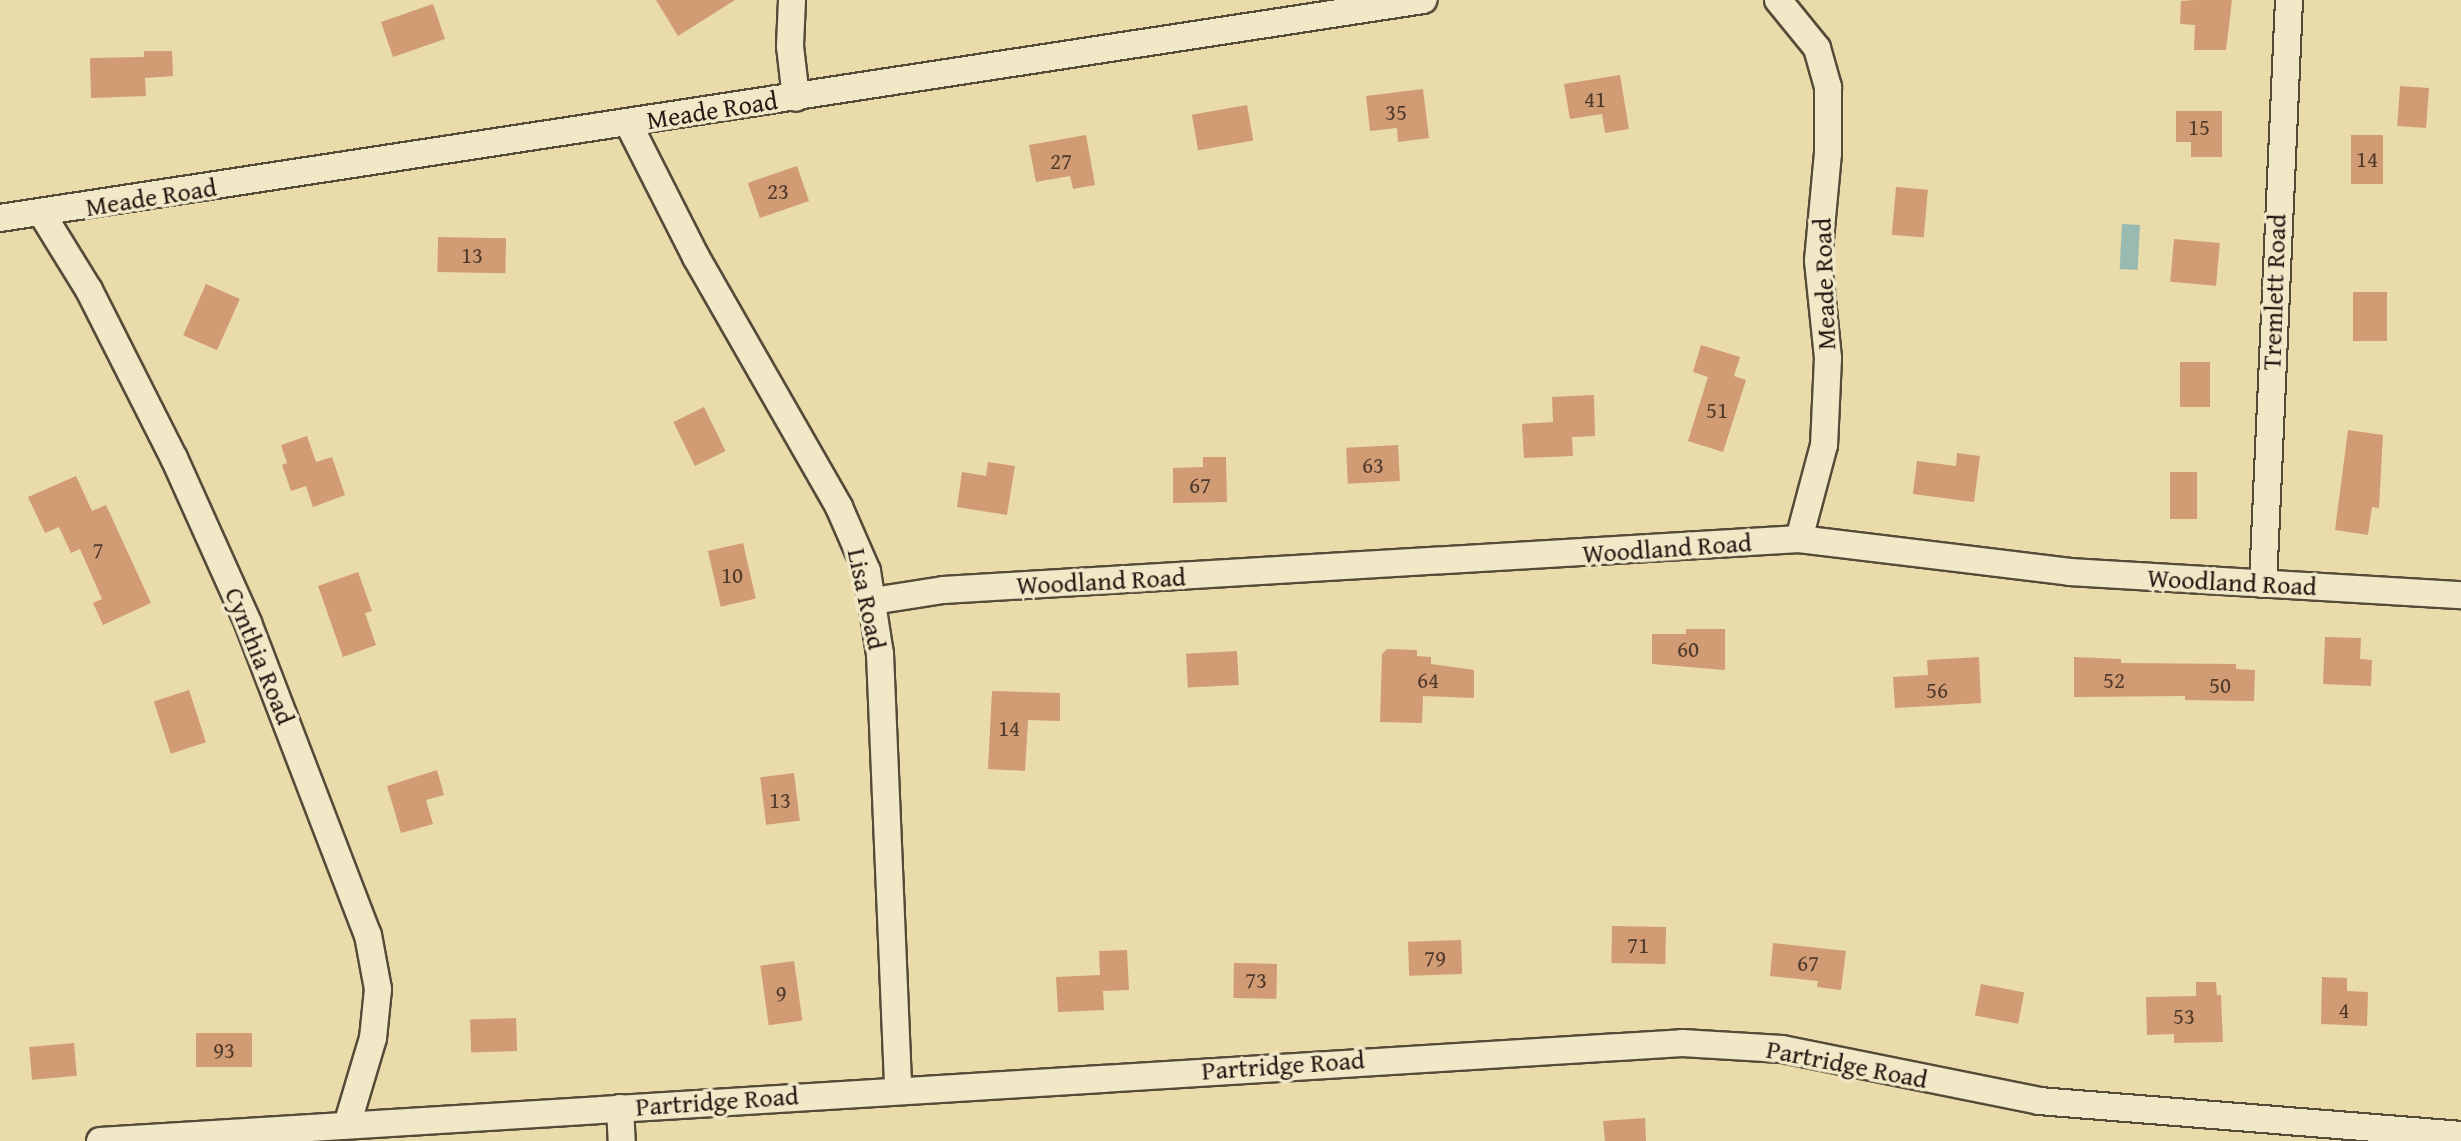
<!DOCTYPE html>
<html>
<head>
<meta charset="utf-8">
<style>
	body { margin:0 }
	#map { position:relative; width:2461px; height:1141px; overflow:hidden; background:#e9dcaa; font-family:"Gentium Book Plus",serif }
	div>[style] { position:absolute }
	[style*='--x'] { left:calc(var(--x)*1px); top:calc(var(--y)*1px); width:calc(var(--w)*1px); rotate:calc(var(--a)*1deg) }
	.water>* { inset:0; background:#99bab1; transform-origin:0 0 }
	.building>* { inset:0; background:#d19b74; transform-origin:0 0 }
	.roads { filter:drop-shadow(2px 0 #564a39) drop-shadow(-2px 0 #564a39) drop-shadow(0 2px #564a39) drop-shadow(0 -2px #564a39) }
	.minor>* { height:26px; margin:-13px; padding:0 13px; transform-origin:13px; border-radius:13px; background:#f1e8c8 }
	span { translate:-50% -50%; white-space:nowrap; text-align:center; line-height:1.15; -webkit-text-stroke:7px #f1e8c8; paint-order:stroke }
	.number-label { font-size:23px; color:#503a2b }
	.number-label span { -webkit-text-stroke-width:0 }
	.street-label { font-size:26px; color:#251a13 }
</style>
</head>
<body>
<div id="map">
	<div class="water">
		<i style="left:2122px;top:224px;width:18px;height:45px;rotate:3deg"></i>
	</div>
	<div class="building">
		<i style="clip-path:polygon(656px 0,735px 0,678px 36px)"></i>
		<i style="clip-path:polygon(2195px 0,2232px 0,2226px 50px,2194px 50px,2195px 25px,2180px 24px,2181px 1px)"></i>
		<i style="left:433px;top:4px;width:37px;height:55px;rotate:71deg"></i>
		<i style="clip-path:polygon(144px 51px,172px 51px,173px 76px,145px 78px,146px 96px,91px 98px,90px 58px,144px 57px)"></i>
		<i style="clip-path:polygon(1620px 75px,1629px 129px,1605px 133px,1602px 114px,1570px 119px,1564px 84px)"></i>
		<i style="left:2400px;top:86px;width:29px;height:40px;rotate:4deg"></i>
		<i style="clip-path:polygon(1423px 89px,1429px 138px,1398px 142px,1397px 128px,1370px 131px,1366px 96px)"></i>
		<i style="left:1247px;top:105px;width:36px;height:56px;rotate:80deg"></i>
		<i style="clip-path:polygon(2176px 111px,2222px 111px,2222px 157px,2191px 157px,2191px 142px,2176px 142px)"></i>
		<i style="clip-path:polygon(1086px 135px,1095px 185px,1073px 189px,1070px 176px,1036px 182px,1029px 145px)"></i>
		<i style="left:2351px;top:135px;width:32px;height:49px"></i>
		<i style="left:797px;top:166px;width:37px;height:52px;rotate:71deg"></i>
		<i style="left:1896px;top:187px;width:32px;height:48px;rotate:5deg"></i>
		<i style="left:438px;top:237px;width:68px;height:35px;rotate:1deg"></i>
		<i style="left:2174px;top:239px;width:46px;height:43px;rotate:5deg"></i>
		<i style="left:206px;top:284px;width:37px;height:56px;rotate:24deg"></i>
		<i style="left:2387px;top:292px;width:49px;height:34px;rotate:90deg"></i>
		<i style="clip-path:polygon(1701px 345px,1740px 357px,1734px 376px,1746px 380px,1723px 452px,1688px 441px,1708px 377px,1693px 372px)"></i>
		<i style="left:2180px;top:362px;width:30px;height:45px"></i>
		<i style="clip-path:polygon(1594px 395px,1595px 436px,1572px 437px,1573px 456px,1524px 458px,1522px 424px,1553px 422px,1552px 397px)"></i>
		<i style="left:704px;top:407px;width:49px;height:34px;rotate:64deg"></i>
		<i style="clip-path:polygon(2348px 430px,2383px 435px,2379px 508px,2372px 507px,2368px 535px,2335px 530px)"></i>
		<i style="clip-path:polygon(307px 436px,316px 462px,332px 457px,345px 495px,313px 507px,306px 486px,291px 491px,282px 465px,287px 463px,281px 445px)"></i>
		<i style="left:1398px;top:445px;width:36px;height:52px;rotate:87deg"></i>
		<i style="clip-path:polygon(1957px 453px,1980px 456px,1974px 502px,1913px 494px,1917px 461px,1956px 466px)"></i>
		<i style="clip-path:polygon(1203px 457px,1226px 457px,1227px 502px,1173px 503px,1173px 468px,1203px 467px)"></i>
		<i style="clip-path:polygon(988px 462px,1015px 466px,1007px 515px,957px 507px,962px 472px,986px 476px)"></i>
		<i style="left:2170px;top:472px;width:27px;height:47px"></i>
		<i style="clip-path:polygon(76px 476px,92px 511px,106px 505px,151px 603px,103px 625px,93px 603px,102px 599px,80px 549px,71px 553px,59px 527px,45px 533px,28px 497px)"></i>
		<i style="left:743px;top:543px;width:57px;height:36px;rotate:77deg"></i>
		<i style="clip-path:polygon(358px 572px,372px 611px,365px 613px,376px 645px,343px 657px,318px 586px)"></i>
		<i style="clip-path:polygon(1686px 629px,1725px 629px,1725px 670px,1652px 664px,1652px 634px,1686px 634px)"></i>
		<i style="clip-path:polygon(2325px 637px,2361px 638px,2360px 659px,2372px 660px,2371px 686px,2323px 684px)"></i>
		<i style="clip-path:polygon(1387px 649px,1417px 650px,1417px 656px,1431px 657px,1431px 664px,1474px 670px,1474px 698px,1423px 696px,1422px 723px,1380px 722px,1382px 654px)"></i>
		<i style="left:1237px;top:651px;width:34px;height:51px;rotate:87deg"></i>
		<i style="clip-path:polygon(1979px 657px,1981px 703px,1895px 708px,1893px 677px,1928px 675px,1927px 660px)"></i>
		<i style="clip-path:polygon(2074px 657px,2121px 659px,2121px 663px,2236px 664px,2236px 669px,2255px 670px,2254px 701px,2185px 700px,2185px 696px,2074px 697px)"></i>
		<i style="left:189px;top:690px;width:55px;height:37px;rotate:72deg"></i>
		<i style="clip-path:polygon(992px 691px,1060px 693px,1060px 721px,1028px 720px,1025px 771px,988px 769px)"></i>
		<i style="clip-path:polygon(437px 770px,444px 795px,426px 800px,433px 824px,401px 833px,387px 786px)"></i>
		<i style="left:794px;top:773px;width:48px;height:34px;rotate:83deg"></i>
		<i style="left:1612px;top:926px;width:54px;height:37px;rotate:1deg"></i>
		<i style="left:1461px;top:940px;width:34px;height:53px;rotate:88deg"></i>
		<i style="clip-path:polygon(1773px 943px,1846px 951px,1841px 990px,1817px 987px,1818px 981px,1770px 976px)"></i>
		<i style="clip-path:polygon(1127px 950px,1129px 990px,1103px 991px,1104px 1010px,1058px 1012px,1056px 977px,1100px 975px,1099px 951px)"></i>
		<i style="left:794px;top:961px;width:60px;height:34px;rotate:82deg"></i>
		<i style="left:1234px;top:963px;width:43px;height:35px;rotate:1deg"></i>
		<i style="clip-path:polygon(2322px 977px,2347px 978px,2347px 991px,2368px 992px,2367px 1026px,2321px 1024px)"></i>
		<i style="clip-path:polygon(2196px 982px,2216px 982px,2217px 995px,2221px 995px,2223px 1042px,2174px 1043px,2174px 1034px,2147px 1035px,2146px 997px,2196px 996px)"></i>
		<i style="left:1981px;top:984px;width:44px;height:32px;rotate:11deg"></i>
		<i style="left:516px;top:1018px;width:33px;height:46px;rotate:88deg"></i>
		<i style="left:252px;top:1033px;width:34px;height:56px;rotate:90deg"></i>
		<i style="left:74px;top:1043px;width:33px;height:45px;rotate:85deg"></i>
		<i style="clip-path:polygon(1645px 1118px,1646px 1141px,1605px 1141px,1603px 1121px)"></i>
	</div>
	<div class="roads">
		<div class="minor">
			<i style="--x:792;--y:0;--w:46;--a:92.5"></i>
			<i style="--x:790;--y:46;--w:52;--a:83.4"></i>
			<i style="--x:1778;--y:0;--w:62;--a:50.9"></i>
			<i style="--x:1817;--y:48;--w:41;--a:74.2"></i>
			<i style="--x:1828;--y:87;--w:66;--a:90"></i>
			<i style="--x:1828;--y:153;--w:108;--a:95.3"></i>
			<i style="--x:1818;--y:261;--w:98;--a:84.1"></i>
			<i style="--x:1828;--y:358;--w:87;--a:92.6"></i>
			<i style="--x:1824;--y:445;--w:97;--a:104.9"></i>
			<i style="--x:628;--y:123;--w:150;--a:63.1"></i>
			<i style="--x:696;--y:257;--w:288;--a:60.2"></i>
			<i style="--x:839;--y:507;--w:70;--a:66.4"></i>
			<i style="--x:867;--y:571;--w:84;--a:81.1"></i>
			<i style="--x:880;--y:654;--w:436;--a:87.6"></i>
			<i style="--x:42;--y:214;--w:89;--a:58.3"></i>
			<i style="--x:89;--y:290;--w:188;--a:63.2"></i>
			<i style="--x:174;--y:458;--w:181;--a:65.8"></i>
			<i style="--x:248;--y:623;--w:334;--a:69"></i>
			<i style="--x:368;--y:935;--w:55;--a:79.5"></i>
			<i style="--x:378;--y:989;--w:49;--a:95.8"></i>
			<i style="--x:373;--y:1038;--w:91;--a:106.6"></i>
			<i style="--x:0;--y:218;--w:1440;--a:-8.71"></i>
			<i style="--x:2263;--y:584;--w:585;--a:-87.45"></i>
			<i style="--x:873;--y:601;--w:71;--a:-8.9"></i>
			<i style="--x:943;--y:590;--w:858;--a:-3.41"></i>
			<i style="--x:1799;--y:539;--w:273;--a:6.9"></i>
			<i style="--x:2070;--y:572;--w:392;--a:3.4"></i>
			<i style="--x:620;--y:1108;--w:33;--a:87"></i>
			<i style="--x:100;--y:1141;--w:1585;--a:-3.54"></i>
			<i style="--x:1682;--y:1043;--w:100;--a:3.4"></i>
			<i style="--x:1782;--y:1049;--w:262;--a:11.4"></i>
			<i style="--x:2039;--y:1101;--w:423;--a:4.6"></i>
		</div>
	</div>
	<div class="number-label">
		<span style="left:1595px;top:99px">41</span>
		<span style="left:1396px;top:112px">35</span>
		<span style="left:2199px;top:127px">15</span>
		<span style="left:2367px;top:159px">14</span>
		<span style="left:1061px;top:161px">27</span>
		<span style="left:778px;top:191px">23</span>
		<span style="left:472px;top:255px">13</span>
		<span style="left:1717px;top:410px">51</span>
		<span style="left:1373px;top:465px">63</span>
		<span style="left:1200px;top:485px">67</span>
		<span style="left:98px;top:550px">7</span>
		<span style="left:732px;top:575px">10</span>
		<span style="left:1688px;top:649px">60</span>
		<span style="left:1428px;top:680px">64</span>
		<span style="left:2114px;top:680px">52</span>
		<span style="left:2220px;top:685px">50</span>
		<span style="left:1937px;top:690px">56</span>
		<span style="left:1009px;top:728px">14</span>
		<span style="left:780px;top:800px">13</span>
		<span style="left:1638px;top:945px">71</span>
		<span style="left:1435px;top:958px">79</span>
		<span style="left:1808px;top:963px">67</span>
		<span style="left:1256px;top:980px">73</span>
		<span style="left:781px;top:993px">9</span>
		<span style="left:2344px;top:1010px">4</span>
		<span style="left:2184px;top:1016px">53</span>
		<span style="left:224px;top:1050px">93</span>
	</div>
	<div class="street-label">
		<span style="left:712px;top:110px;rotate:-9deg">Meade Road</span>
		<span style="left:151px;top:197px;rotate:-9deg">Meade Road</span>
		<span style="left:1824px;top:284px;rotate:-92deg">Meade Road</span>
		<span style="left:2274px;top:292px;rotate:-88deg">Tremlett Road</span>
		<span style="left:1667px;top:548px;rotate:-4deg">Woodland Road</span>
		<span style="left:1101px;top:581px;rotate:-3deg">Woodland Road</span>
		<span style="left:2232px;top:582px;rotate:3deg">Woodland Road</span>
		<span style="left:867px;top:599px;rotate:78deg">Lisa Road</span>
		<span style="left:260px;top:656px;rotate:68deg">Cynthia Road</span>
		<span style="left:1847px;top:1064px;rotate:11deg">Partridge Road</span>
		<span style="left:1283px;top:1065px;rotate:-4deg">Partridge Road</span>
		<span style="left:717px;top:1101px;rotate:-4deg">Partridge Road</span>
	</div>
</div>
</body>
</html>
